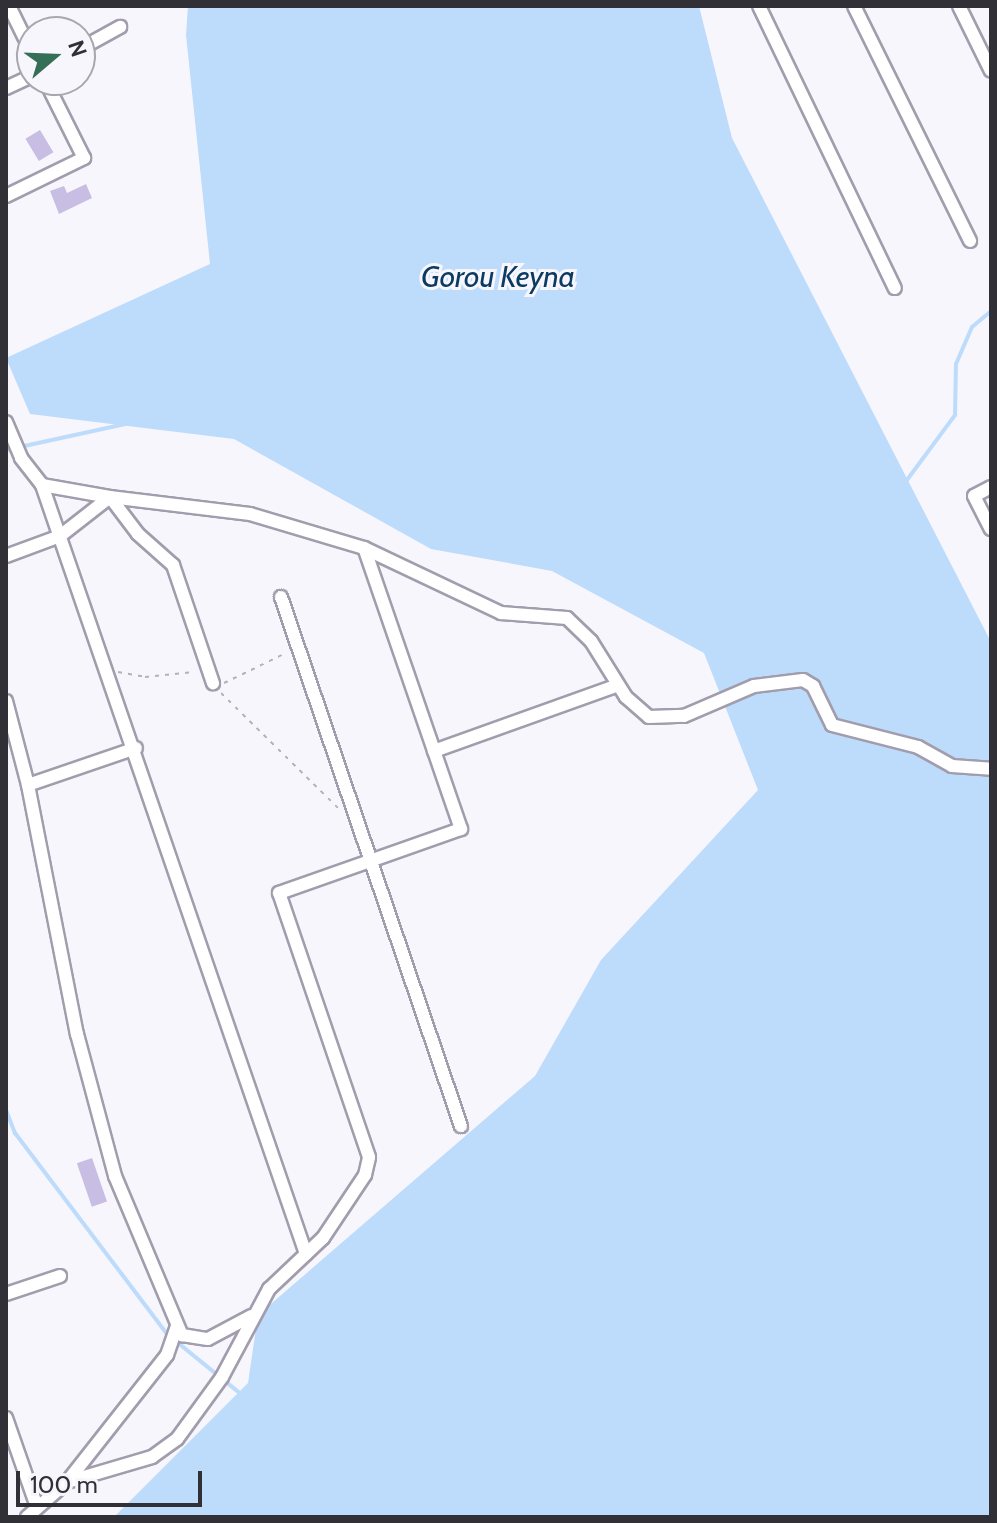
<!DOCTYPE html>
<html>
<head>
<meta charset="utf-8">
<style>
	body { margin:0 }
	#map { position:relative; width:997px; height:1523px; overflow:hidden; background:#f8f6fd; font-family:Cabin,sans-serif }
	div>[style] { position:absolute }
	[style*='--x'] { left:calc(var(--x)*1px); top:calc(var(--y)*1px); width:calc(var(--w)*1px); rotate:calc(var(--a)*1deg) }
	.water>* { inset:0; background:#bddbfb }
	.stream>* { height:4px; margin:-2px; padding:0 2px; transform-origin:2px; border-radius:2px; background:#bddbfb }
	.building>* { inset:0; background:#c8bde3; transform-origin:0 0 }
	.path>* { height:2px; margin-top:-1px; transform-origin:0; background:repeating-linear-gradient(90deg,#b4b2b9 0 4px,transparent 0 10px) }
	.roads { filter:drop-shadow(2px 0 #a29dad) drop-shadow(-2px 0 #a29dad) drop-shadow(0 2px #a29dad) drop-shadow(0 -2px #a29dad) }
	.minor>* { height:12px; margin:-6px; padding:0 6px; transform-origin:6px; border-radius:6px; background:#fff }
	span { translate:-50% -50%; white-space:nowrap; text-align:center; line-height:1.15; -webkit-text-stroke:6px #f8f6fd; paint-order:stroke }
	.water-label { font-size:30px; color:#0b3a62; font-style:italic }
	.frame { position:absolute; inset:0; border:8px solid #323037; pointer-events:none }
	.north { position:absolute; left:16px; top:16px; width:80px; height:80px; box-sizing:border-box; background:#f8f6fd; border:2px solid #a9a7ae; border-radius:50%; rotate:71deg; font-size:22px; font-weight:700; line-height:32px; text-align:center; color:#323037 }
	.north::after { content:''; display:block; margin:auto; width:28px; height:36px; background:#366f58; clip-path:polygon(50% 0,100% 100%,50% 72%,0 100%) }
	.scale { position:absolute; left:16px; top:1471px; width:186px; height:36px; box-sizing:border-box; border:4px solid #323037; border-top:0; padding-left:10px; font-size:24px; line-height:28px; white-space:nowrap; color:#323037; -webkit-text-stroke:6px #f8f6fd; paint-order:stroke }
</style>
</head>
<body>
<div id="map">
	<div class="water">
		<i style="clip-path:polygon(188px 6px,699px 6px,732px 138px,991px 642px,991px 1517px,114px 1517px,248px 1383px,258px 1315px,535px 1076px,601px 960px,758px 790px,704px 653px,552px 571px,431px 549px,234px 439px,30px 414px,6px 358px,210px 264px,186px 35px)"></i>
	</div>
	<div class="stream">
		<i style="--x:6;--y:450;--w:122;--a:-12.3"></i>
		<i style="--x:904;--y:484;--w:86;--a:-53.5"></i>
		<i style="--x:955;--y:415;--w:51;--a:-88.9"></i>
		<i style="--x:956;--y:364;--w:40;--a:-66.6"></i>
		<i style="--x:972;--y:327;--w:25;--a:-40"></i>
		<i style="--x:6;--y:1110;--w:25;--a:69"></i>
		<i style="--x:15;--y:1133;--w:252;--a:52.9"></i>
		<i style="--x:167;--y:1334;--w:97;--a:39.1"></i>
	</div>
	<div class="building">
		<i style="left:40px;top:130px;width:26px;height:17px;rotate:59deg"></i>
		<i style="clip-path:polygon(86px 184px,92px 198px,59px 214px,50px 191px,64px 186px,67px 193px)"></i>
		<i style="left:92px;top:1158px;width:46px;height:16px;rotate:71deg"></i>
	</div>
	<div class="path">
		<i style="--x:118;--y:672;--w:27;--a:10"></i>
		<i style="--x:145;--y:677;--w:49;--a:-5.8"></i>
		<i style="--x:224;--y:683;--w:69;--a:-25.8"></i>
		<i style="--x:221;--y:693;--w:165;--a:44.5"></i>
	</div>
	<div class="roads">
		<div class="minor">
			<i style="--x:9;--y:6;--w:52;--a:63.9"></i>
			<i style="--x:759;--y:6;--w:313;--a:64.3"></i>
			<i style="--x:854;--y:6;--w:262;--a:63.7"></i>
			<i style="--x:959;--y:6;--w:72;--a:63.8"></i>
			<i style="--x:80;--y:49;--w:46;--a:-28.8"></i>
			<i style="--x:6;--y:88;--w:29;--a:-25"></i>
			<i style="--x:6;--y:196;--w:87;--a:-26"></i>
			<i style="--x:84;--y:158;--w:87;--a:-116.6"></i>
			<i style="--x:6;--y:422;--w:39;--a:67"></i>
			<i style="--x:21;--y:458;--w:34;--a:52"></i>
			<i style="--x:42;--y:485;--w:69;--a:10"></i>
			<i style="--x:110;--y:497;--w:46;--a:52.9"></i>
			<i style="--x:138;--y:534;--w:47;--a:41.5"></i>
			<i style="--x:173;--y:565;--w:125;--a:71.3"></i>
			<i style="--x:42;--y:485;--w:813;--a:71.05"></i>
			<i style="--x:991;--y:487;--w:19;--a:152"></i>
			<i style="--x:974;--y:496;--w:37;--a:63"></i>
			<i style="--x:6;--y:556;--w:58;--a:-20.3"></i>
			<i style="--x:60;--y:536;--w:63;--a:-38"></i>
			<i style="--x:110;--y:497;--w:141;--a:6.9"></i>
			<i style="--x:250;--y:514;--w:119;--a:16.6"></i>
			<i style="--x:364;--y:548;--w:152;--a:25.4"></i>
			<i style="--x:501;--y:613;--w:66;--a:4.3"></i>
			<i style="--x:567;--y:618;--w:33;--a:44"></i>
			<i style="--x:591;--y:641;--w:66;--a:58"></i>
			<i style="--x:626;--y:697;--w:30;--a:41"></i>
			<i style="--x:649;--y:717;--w:35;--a:-2"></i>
			<i style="--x:684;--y:716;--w:76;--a:-23.2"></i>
			<i style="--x:754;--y:686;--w:49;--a:-7"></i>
			<i style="--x:803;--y:680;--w:12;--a:31"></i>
			<i style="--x:813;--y:686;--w:43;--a:64"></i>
			<i style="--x:832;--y:725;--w:89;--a:14.3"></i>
			<i style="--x:918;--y:747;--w:39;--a:29"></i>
			<i style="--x:952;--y:766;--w:39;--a:4"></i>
			<i style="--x:281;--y:597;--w:559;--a:71.21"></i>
			<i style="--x:6;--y:701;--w:87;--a:75.3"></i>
			<i style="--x:28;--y:785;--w:254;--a:78.9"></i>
			<i style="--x:77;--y:1034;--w:147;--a:75"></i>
			<i style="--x:115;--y:1176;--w:173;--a:67.2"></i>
			<i style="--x:182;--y:1335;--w:26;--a:9"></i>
			<i style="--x:208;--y:1339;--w:49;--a:-28.1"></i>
			<i style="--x:434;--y:751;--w:195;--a:-19.7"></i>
			<i style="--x:28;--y:785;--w:114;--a:-18.9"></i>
			<i style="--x:6;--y:1294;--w:57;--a:-18.4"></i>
			<i style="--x:6;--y:1418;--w:94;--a:70.8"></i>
			<i style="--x:67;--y:1482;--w:162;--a:-51.8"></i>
			<i style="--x:167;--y:1355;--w:31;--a:-71"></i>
			<i style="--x:27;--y:1517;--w:53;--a:-41.2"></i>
			<i style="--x:67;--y:1482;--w:89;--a:-16.4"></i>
			<i style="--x:152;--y:1457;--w:31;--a:-36"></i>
			<i style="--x:177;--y:1439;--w:77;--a:-54"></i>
			<i style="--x:222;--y:1377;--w:100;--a:-61.9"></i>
			<i style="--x:269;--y:1289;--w:74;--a:-43.4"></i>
			<i style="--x:323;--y:1238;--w:76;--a:-56.3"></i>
			<i style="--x:365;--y:1175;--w:18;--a:-77"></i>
			<i style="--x:369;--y:1157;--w:279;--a:-108.8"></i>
			<i style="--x:279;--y:893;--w:193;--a:-19.4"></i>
			<i style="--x:461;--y:829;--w:297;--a:-109"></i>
		</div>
	</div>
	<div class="water-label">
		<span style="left:498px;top:277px">Gorou Keyna</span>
	</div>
	<div class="frame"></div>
	<div class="north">N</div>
	<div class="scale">100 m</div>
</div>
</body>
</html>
